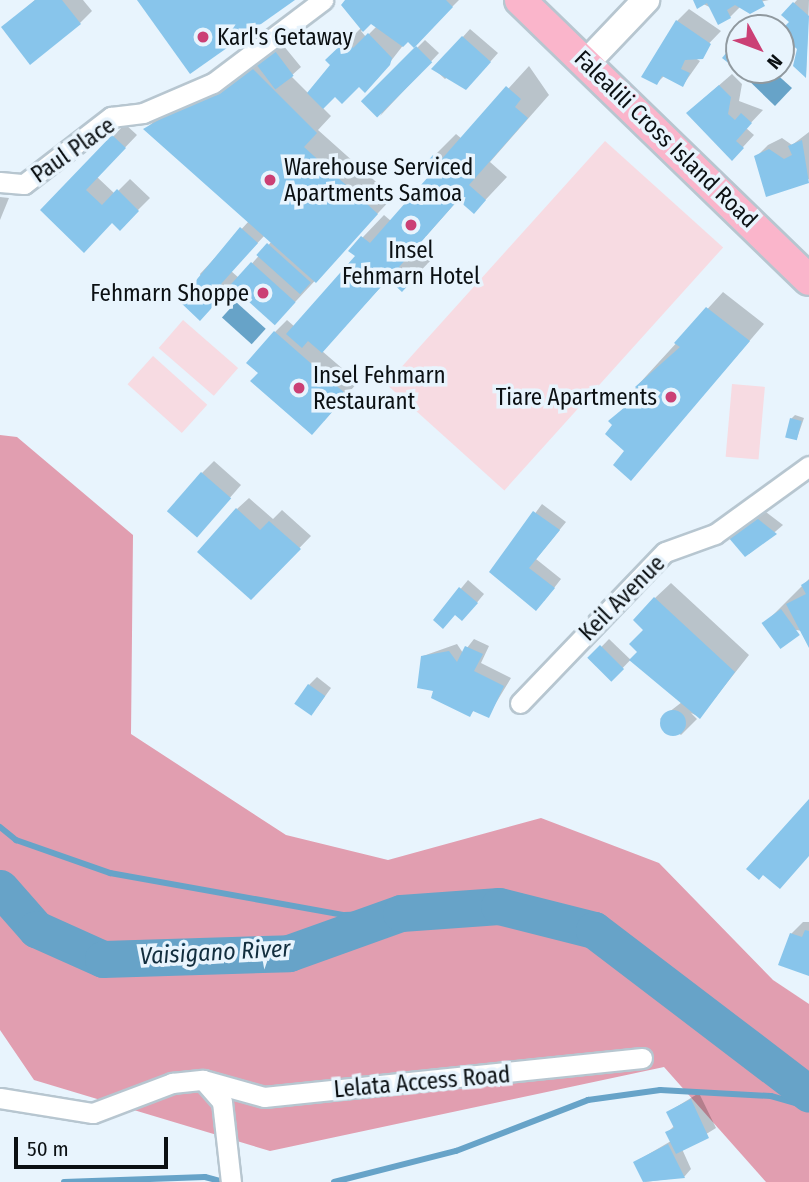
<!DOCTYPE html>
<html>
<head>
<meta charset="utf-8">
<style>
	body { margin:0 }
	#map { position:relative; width:809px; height:1182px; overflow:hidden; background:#e8f4fd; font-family:"Fira Sans Condensed",sans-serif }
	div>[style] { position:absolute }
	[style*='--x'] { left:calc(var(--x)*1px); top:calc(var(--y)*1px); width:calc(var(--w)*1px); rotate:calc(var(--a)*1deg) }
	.green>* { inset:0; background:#f7dbe2; transform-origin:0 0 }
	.forest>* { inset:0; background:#e19eb0 }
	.water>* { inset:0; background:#67a3c8; transform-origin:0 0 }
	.shadow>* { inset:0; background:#0003; transform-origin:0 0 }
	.stream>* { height:6px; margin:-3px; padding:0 3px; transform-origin:3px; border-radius:3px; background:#67a3c8 }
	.river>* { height:37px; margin:-18.5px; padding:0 18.5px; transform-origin:18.5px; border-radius:18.5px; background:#67a3c8 }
	.building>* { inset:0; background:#88c5eb; transform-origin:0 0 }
	.round { border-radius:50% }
	.roads { filter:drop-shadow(2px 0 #b7c6d0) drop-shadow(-2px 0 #b7c6d0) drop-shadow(0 2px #b7c6d0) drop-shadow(0 -2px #b7c6d0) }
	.street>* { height:19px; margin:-9.5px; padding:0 9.5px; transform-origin:9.5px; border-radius:9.5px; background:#fff }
	.secondary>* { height:26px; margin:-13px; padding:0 13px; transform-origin:13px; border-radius:13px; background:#fff }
	.primary>* { height:30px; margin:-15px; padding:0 15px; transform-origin:15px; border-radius:15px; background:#fab5cb }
	.dots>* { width:19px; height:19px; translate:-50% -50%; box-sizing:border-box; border:4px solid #e8f4fd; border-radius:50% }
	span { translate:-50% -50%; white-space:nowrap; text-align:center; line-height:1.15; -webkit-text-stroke:7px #e8f4fd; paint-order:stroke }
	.poi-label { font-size:23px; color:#0b1013 }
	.left { translate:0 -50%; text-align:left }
	.right { translate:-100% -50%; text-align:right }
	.street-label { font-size:23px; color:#0b1013 }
	.water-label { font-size:24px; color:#122e3e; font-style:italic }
	.north { position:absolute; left:725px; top:14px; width:70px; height:70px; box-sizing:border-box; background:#e8f4fd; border:2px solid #90999f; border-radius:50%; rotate:131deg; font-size:19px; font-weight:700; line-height:28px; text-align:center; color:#0b1013 }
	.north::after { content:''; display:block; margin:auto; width:24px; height:32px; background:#cb4075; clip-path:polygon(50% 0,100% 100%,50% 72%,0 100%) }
	.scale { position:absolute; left:14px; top:1137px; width:154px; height:32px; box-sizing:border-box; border:4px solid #0b1013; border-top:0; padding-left:9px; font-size:21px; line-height:24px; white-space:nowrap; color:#0b1013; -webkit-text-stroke:5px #e8f4fd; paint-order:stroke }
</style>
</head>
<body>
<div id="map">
	<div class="green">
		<i style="left:605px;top:141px;width:159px;height:327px;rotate:42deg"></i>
		<i style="left:183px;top:320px;width:73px;height:37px;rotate:41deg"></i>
		<i style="left:153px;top:356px;width:73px;height:38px;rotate:42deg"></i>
		<i style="left:732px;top:384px;width:33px;height:73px;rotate:5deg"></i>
	</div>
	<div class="forest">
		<i style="clip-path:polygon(0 435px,17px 437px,133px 535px,131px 734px,286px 835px,388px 860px,541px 818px,659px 863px,773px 980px,809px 1004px,809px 1182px,766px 1182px,664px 1067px,270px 1151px,34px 1080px,0 1030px)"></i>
	</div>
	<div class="water">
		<i style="clip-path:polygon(746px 70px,772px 70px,792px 88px,775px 106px,742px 74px)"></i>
		<i style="left:236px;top:302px;width:40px;height:21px;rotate:42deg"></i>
	</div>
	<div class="shadow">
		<i style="clip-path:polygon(35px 0,83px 0,92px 11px,80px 23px,3px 28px)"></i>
		<i style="clip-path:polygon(evenodd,348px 0,459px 0,414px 45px,408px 39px,377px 79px,335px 95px,322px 107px,331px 116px,318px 130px,393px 197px,283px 315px,233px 284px,212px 307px,200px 274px,249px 221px,146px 129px,161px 114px,283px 45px,301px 67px,291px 76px,309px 94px,332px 65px,328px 61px,362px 27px,348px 0,371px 22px,377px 26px,366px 37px,361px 31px,371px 22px,348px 0,265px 235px,272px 241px,239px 278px,231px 271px,265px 235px)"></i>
		<i style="clip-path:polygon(695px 0,769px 0,741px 6px,730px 17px)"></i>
		<i style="clip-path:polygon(797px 0,809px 0,806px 75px,799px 48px,790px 40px,781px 45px,781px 33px,791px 22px,784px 14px)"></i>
		<i style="clip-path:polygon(689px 9px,721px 31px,695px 58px,700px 61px,683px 85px,665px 75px,657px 83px,677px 21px)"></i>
		<i style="clip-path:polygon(470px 29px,498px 53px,474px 80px,451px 74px,445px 79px,434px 69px)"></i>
		<i style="clip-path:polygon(425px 40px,439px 53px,380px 116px,417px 48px)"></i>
		<i style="clip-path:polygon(529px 66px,549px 95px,490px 162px,507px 177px,474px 212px,459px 199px,419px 244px,434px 257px,402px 290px,389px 278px,322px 351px,358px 382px,324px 421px,260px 373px,275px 332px,287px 320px,295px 327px,357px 256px,351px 251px,363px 237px,384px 215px,391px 221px,430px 177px,422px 170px,434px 156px,456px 134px,462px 139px)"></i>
		<i style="clip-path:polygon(732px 74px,742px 84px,739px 101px,763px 110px,746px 128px,754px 135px,732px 159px,701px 101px)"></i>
		<i style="clip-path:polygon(125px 124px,137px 135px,97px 177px,115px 194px,130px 179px,150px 198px,120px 228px,112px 221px,42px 210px)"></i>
		<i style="clip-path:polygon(809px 132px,809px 179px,767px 195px,756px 157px,768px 145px,782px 138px,792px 145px)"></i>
		<i style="clip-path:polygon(0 197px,9px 198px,0 220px)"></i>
		<i style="clip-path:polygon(723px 292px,764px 324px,631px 479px,627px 451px,607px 434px,637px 386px)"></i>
		<i style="clip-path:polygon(795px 415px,804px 418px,797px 438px,791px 419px)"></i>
		<i style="clip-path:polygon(214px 461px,241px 485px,208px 523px,202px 473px)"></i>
		<i style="clip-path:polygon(249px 498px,273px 519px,282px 510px,311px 536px,251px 598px,237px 509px)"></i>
		<i style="clip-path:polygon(542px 504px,566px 522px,536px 559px,561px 579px,544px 601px,492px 572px)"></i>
		<i style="clip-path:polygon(762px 509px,783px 525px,749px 554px,730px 536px)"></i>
		<i style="clip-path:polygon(809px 579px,809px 644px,802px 631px,764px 624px)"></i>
		<i style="clip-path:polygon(468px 580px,484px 594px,470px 611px,435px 620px)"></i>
		<i style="clip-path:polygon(671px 583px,749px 655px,700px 717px,691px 713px,697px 719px,681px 735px,660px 719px,682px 702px,639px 652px,655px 598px)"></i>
		<i style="clip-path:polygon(474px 639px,489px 646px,481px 663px,511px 678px,488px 716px,475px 709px,470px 715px,435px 689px,423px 656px,457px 644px,463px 653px)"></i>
		<i style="left:609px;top:639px;width:30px;height:28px;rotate:44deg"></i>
		<i style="clip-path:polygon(317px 677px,331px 688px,318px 706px,309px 685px)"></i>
		<i style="clip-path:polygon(803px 922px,809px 922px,809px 974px,791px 934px)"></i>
		<i style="clip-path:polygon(699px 1093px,716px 1128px,682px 1149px,691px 1169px,684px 1177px,645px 1182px,635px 1162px,671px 1141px,667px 1133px,675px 1125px,668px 1112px)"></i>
	</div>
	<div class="stream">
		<i style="--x:0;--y:827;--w:21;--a:39"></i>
		<i style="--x:16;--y:840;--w:100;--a:19.3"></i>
		<i style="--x:110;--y:873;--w:238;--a:10.2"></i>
		<i style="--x:344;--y:915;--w:57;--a:-2"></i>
		<i style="--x:64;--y:1182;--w:141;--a:-2"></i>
		<i style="--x:205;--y:1177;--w:20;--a:15"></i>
		<i style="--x:334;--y:1182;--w:126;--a:-14.3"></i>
		<i style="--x:456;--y:1151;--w:142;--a:-21.1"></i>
		<i style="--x:588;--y:1100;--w:73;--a:-7.9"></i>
		<i style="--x:660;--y:1090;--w:111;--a:3.1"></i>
		<i style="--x:771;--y:1096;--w:40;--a:16"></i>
	</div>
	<div class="river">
		<i style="--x:0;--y:888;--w:55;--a:48.7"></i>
		<i style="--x:36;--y:929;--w:73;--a:24.1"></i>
		<i style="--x:103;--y:959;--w:186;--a:-1.8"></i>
		<i style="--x:289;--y:953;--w:119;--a:-19.7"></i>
		<i style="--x:401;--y:913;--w:98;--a:-4.1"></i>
		<i style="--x:499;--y:906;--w:98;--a:14.2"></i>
		<i style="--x:594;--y:930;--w:270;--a:37.3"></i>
	</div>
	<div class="building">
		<i style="clip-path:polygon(35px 0,62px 0,81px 24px,30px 65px,1px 27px)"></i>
		<i style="clip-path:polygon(137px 0,295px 0,190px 74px)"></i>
		<i style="clip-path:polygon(345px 0,446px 0,453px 7px,414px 48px,408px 42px,403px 47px,371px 24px,363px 32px,341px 5px)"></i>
		<i style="clip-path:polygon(693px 0,762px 0,765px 6px,750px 14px,735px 5px,727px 10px,731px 18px,718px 25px,707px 3px,697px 9px)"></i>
		<i style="clip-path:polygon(793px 2px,809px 16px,806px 78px,793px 66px,797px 49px,790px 43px,781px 47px,781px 30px,789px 22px,781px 15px)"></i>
		<i style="clip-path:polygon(676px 20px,711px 44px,703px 59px,685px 60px,681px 69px,690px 73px,683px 87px,662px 76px,657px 85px,641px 77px)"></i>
		<i style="clip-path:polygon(368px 33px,392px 58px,390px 65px,365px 93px,359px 87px,342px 104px,335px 97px,323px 109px,307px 93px,330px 65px,325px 60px,346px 40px,353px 48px)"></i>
		<i style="clip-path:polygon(462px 36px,491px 62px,466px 90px,431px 69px)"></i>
		<i style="clip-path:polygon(737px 40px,739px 62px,731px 65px,722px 58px)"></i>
		<i style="left:416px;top:46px;width:23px;height:78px;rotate:45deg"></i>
		<i style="left:275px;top:51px;width:31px;height:23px;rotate:53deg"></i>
		<i style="clip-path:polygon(251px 67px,317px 133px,304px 147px,378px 214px,316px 283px,143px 129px)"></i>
		<i style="clip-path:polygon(719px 85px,731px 97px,728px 114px,735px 120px,741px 113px,752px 123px,736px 141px,744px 148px,732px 161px,686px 113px)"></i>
		<i style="clip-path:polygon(506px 86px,521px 99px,515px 107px,528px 118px,469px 185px,486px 200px,474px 214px,458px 200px,399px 267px,413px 280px,402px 292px,388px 279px,322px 353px,308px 341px,302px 348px,286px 334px,355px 256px,348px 251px,361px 236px,370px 243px,428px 177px,420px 170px,433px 155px,440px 161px)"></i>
		<i style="clip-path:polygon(112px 135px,126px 148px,86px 190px,102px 205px,117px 189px,139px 211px,120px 231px,112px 223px,84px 253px,40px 210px)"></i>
		<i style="clip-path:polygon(802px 140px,809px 183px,766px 197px,754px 156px,769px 149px,784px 159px,792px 155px,788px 146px)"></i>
		<i style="clip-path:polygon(240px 227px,258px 243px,221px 284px,228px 290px,200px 321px,179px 301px)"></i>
		<i style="left:267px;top:243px;width:59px;height:16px;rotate:42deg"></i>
		<i style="left:251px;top:262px;width:60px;height:31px;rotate:42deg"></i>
		<i style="clip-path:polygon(706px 307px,750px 341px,631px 481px,613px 465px,624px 451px,605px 434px,612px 425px,608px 421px,642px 393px,635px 387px,680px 347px,674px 343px)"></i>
		<i style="clip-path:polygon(274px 331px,347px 395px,312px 435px,250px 381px,258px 373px,246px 363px)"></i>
		<i style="left:790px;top:418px;width:12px;height:20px;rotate:14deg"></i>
		<i style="left:201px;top:472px;width:40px;height:52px;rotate:41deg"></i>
		<i style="clip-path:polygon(236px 508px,260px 530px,269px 521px,301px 549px,251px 600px,197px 552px)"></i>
		<i style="clip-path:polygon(533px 511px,560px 530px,529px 568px,555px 588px,536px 611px,489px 572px)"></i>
		<i style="clip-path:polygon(753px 515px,777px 534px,745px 557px,728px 537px)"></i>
		<i style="clip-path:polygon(809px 580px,809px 648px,786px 604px,806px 594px,801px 585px)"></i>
		<i style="clip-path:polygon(459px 587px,478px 603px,462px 621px,455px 615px,443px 629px,433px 620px)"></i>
		<i style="clip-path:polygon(654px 597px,735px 672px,700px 719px,629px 660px,637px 652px,629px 644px,643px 630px,633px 620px)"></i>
		<i style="left:781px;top:609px;width:32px;height:24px;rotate:54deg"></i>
		<i style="left:600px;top:645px;width:34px;height:18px;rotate:45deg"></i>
		<i style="clip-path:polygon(465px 646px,483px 654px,474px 671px,504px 686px,489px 718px,473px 711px,470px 717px,431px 698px,433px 691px,417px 688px,421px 656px,449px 651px,457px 662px)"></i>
		<i style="left:308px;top:684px;width:21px;height:24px;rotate:35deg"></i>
		<i class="round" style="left:660px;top:710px;width:26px;height:26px"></i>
		<i style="clip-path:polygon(809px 799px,809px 856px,780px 889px,763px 875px,759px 880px,746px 869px)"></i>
		<i style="clip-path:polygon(805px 930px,809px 931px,809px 976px,778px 965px,790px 933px,802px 937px)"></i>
		<i style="clip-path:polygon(691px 1099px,709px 1138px,676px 1154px,665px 1132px,674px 1128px,666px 1112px)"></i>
		<i style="clip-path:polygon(668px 1144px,685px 1178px,643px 1182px,633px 1162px)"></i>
	</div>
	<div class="roads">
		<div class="street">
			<i style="--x:0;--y:182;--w:24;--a:5"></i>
			<i style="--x:24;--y:184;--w:110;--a:-37.6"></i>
			<i style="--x:111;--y:117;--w:32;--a:-7"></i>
			<i style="--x:143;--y:113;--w:76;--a:-23.2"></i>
			<i style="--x:213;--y:83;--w:138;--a:-37"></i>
			<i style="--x:520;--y:703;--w:209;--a:-46.2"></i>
			<i style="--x:665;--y:552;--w:53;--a:-19.8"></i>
			<i style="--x:715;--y:534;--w:116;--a:-35.9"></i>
			<i style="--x:203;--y:1080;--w:63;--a:15.6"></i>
			<i style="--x:264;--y:1097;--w:380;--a:-5.9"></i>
			<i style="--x:0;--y:1098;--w:94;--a:9.2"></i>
			<i style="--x:93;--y:1113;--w:85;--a:-20.8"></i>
			<i style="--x:172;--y:1083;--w:31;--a:-6"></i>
			<i style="--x:203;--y:1080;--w:29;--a:49"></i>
			<i style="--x:222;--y:1102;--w:81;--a:83.6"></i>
		</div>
		<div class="secondary">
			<i style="--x:587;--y:62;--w:86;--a:-46.4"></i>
		</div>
		<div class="primary">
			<i style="--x:520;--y:0;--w:402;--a:44.1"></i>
		</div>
	</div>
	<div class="dots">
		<i style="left:203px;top:37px;background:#cb4075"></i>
		<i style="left:270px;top:180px;background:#cb4075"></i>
		<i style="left:411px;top:225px;background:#cb4075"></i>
		<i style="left:263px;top:293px;background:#cb4075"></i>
		<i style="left:299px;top:388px;background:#cb4075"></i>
		<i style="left:671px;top:397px;background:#cb4075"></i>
	</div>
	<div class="poi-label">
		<span class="left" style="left:217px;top:37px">Karl's Getaway</span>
		<span class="left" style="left:284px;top:180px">Warehouse Serviced<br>Apartments Samoa</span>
		<span style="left:411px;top:263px">Insel<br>Fehmarn Hotel</span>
		<span class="right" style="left:249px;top:293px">Fehmarn Shoppe</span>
		<span class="left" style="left:313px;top:388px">Insel Fehmarn<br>Restaurant</span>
		<span class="right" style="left:657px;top:397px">Tiare Apartments</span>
	</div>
	<div class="street-label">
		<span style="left:666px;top:139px;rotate:44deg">Falealili Cross Island Road</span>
		<span style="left:73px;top:150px;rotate:-35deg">Paul Place</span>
		<span style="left:622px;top:598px;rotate:-45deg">Keil Avenue</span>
		<span style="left:422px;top:1082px;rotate:-5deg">Lelata Access Road</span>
	</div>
	<div class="water-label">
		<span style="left:215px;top:953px;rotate:-3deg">Vaisigano River</span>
	</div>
	<div class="north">N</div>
	<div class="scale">50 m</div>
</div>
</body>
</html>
